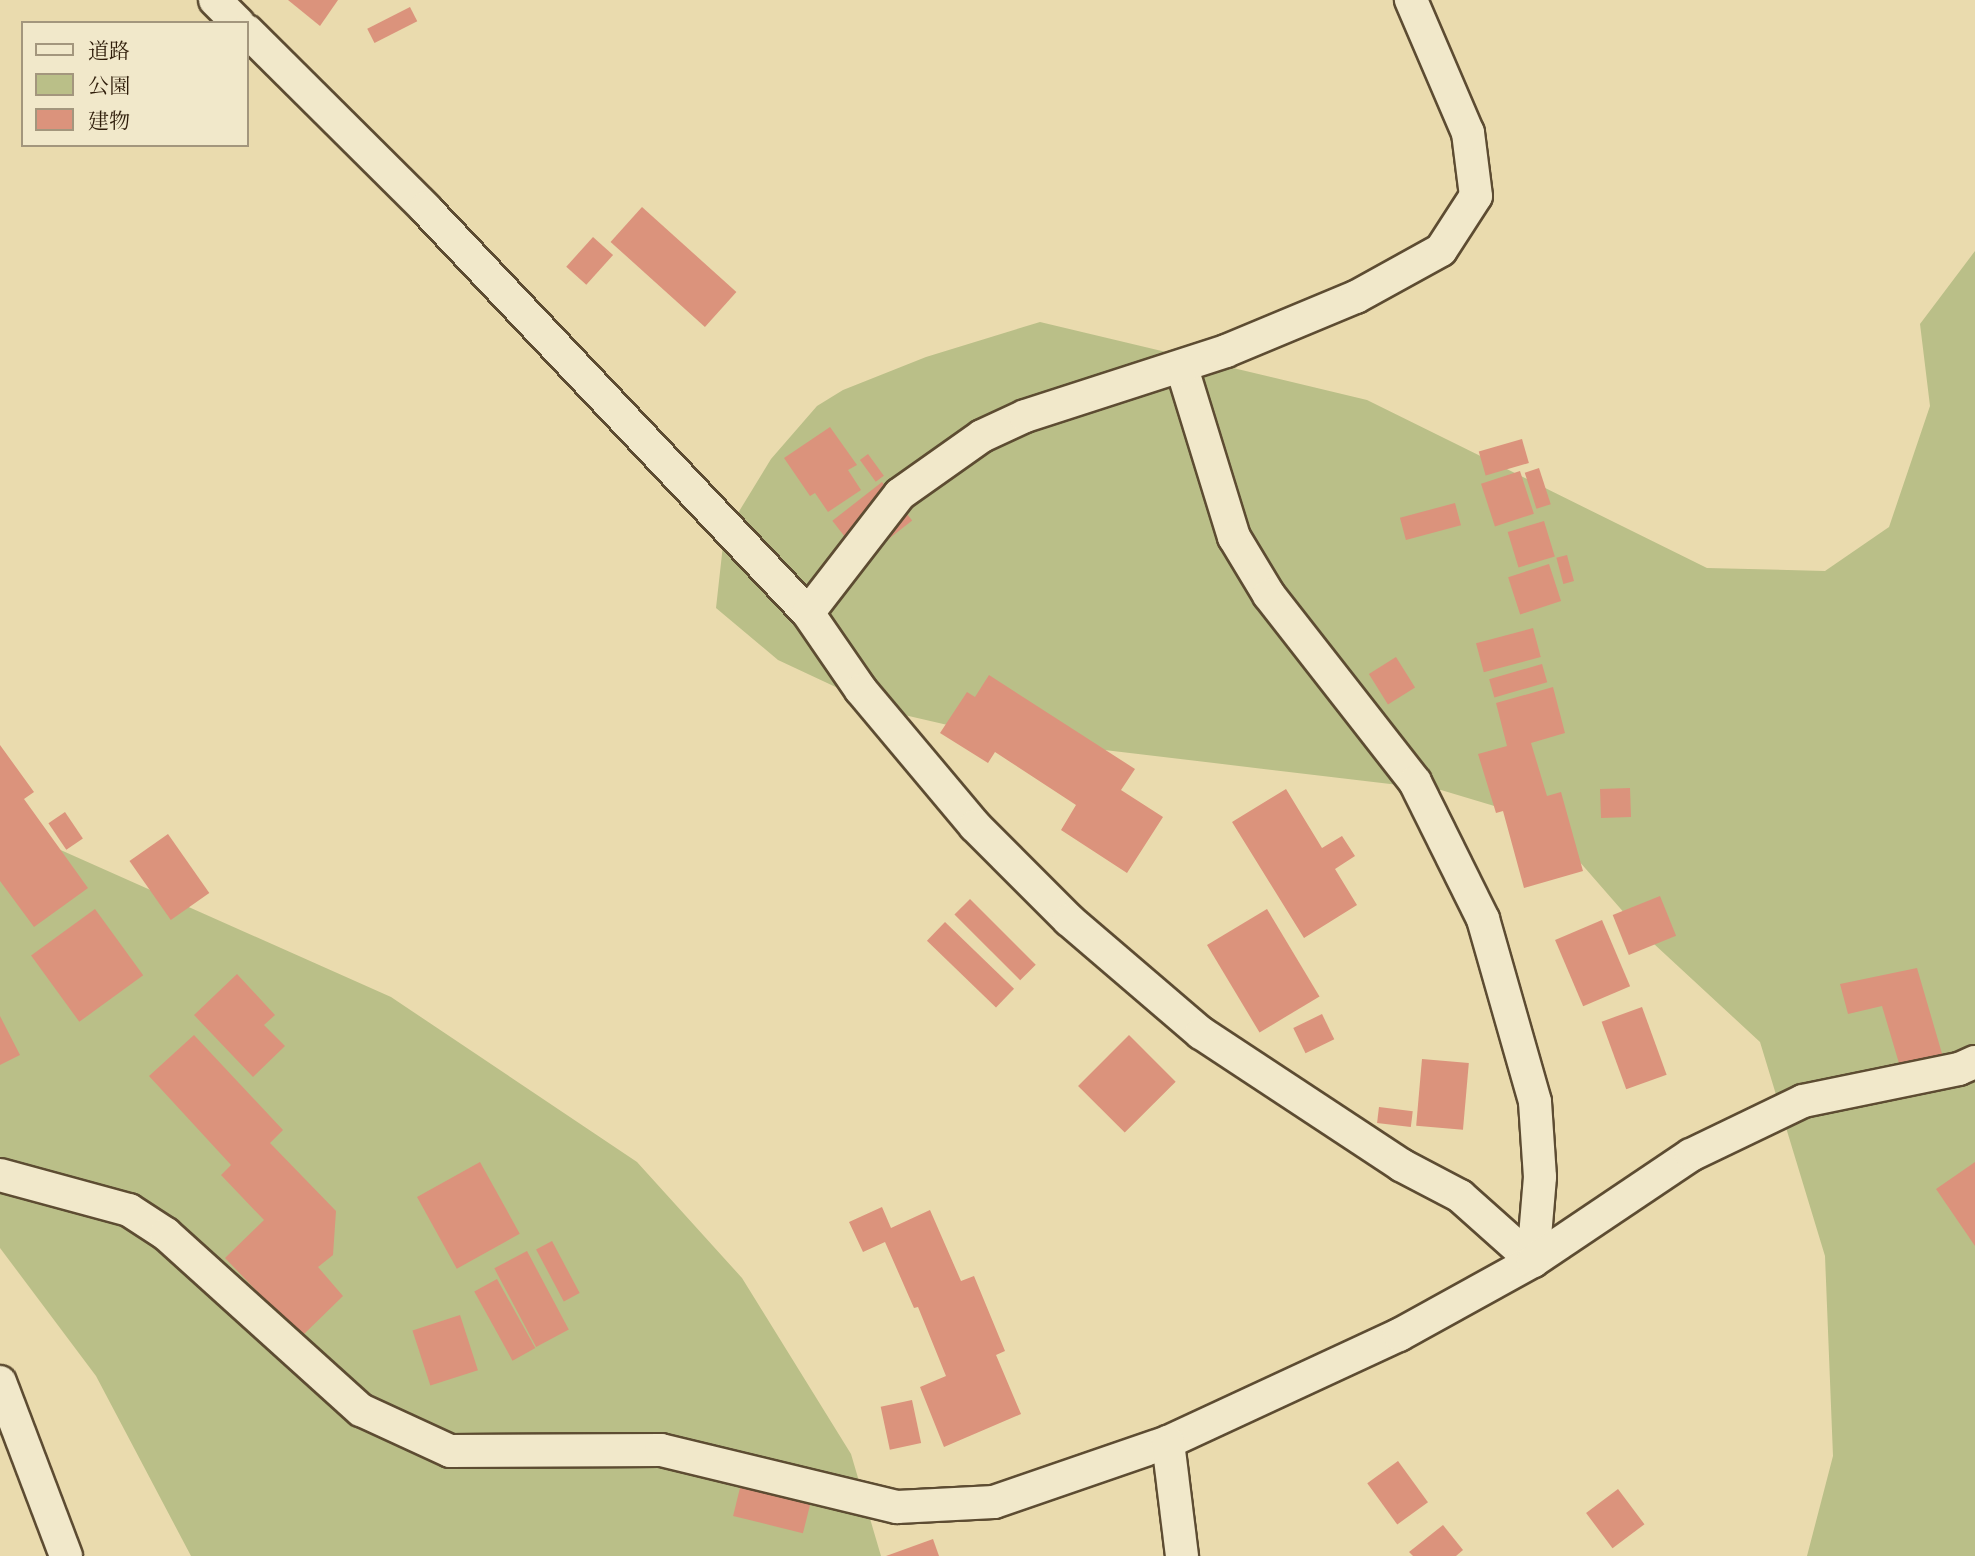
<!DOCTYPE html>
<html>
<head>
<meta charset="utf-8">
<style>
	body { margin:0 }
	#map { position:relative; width:1975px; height:1556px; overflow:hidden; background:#eadbae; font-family:"Old Standard TT","Noto Serif JP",serif }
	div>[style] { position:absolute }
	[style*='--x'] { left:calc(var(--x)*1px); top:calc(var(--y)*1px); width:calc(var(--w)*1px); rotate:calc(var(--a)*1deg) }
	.green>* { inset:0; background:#babf88 }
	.building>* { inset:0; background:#db937c; transform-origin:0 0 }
	.roads { filter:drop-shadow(2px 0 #5d4c32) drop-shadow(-2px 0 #5d4c32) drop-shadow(0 2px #5d4c32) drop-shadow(0 -2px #5d4c32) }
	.street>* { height:32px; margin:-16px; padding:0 16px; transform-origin:16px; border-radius:16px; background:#f1e8ca }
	span { translate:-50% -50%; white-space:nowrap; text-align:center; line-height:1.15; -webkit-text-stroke:7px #f1e8ca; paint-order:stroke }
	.legend { position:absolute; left:21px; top:21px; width:228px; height:126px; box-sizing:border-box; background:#f1e8ca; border:2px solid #a3967d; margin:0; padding:9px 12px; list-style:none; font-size:21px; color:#2e1c09 }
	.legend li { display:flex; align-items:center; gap:14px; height:35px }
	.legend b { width:35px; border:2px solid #a3967d }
</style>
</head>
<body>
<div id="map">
	<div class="green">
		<i style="clip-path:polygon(1975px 251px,1975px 1556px,1807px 1556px,1833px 1456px,1825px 1256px,1760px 1042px,1640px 931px,1544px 821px,1441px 790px,1004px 738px,887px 711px,778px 660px,716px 608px,724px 536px,771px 459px,817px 406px,843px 390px,926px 357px,1040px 322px,1367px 400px,1707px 568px,1825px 571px,1889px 527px,1930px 406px,1920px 324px)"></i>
		<i style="clip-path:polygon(0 823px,391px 997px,637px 1162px,742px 1278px,851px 1454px,881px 1556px,191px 1556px,96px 1376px,0 1248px)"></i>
	</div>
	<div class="building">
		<i style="clip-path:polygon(288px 0,338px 0,320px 26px)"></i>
		<i style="left:410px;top:7px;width:16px;height:48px;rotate:63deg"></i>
		<i style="left:642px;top:207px;width:127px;height:47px;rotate:42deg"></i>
		<i style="left:593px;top:237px;width:27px;height:40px;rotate:42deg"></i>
		<i style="clip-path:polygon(830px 427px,857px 465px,848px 470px,861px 490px,828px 512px,815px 493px,810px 496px,784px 458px)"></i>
		<i style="left:1522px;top:439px;width:25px;height:45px;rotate:74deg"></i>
		<i style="left:868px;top:454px;width:27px;height:10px;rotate:54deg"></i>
		<i style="left:1539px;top:468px;width:38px;height:15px;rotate:72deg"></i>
		<i style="left:1520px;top:471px;width:45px;height:41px;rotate:72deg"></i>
		<i style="left:882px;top:482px;width:49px;height:63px;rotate:52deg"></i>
		<i style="left:1455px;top:503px;width:23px;height:57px;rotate:75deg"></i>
		<i style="left:1544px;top:521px;width:37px;height:38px;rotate:73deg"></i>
		<i style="left:1567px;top:555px;width:27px;height:11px;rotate:75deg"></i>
		<i style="left:1549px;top:564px;width:39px;height:43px;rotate:72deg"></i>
		<i style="left:1533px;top:628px;width:30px;height:59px;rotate:75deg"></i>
		<i style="left:1396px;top:657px;width:36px;height:32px;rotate:58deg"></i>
		<i style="left:1542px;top:664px;width:19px;height:55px;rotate:74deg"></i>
		<i style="clip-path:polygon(989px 675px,1135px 769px,1121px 790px,1163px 817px,1127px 873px,1061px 830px,1076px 805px,995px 752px,988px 763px,940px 733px,967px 692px,975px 697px)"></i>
		<i style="clip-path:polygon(1553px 687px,1565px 733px,1531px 743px,1547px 796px,1561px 792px,1583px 871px,1524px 888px,1503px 811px,1496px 813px,1478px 754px,1507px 746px,1496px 703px)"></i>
		<i style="clip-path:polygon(0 745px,34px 792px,24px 799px,88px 888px,34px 927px,0 881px)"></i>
		<i style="left:1630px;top:788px;width:29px;height:30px;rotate:88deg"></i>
		<i style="clip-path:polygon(1286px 789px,1322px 848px,1342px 836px,1355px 856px,1335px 869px,1357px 905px,1304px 938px,1232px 822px)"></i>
		<i style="left:65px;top:812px;width:32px;height:20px;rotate:56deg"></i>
		<i style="left:168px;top:834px;width:72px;height:47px;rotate:55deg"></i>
		<i style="left:1660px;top:896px;width:43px;height:51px;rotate:68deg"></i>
		<i style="left:970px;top:899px;width:93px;height:22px;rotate:45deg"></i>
		<i style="left:95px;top:909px;width:82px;height:79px;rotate:54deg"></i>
		<i style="left:1267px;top:909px;width:102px;height:70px;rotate:59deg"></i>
		<i style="left:1602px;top:920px;width:72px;height:51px;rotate:67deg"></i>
		<i style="left:945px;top:922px;width:96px;height:26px;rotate:44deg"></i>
		<i style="clip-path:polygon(1917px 968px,1943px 1057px,1901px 1070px,1882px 1006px,1848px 1014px,1840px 984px)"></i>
		<i style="clip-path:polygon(237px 974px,275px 1015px,264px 1025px,285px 1046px,253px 1077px,194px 1015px)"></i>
		<i style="left:1642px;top:1007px;width:72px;height:43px;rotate:70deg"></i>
		<i style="left:1322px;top:1014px;width:28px;height:32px;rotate:64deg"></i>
		<i style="clip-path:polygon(0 1016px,20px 1055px,0 1065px)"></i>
		<i style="clip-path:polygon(194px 1035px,283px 1130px,270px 1143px,336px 1211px,333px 1255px,318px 1267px,343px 1296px,301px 1337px,225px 1258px,264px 1220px,221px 1175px,231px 1165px,149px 1076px)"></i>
		<i style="left:1129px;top:1035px;width:66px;height:72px;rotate:45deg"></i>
		<i style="left:1422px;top:1059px;width:47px;height:67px;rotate:5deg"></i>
		<i style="left:1379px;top:1107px;width:34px;height:16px;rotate:7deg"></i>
		<i style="left:480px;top:1162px;width:82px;height:72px;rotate:61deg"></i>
		<i style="clip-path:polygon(1975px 1162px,1975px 1246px,1936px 1189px)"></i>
		<i style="clip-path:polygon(882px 1207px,891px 1228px,930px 1210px,961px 1281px,974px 1276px,1005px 1351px,996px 1355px,1021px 1414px,944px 1447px,920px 1387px,946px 1376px,918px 1307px,914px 1308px,885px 1242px,863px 1252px,849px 1222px)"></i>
		<i style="left:552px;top:1241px;width:59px;height:18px;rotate:62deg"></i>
		<i style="left:527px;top:1251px;width:89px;height:37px;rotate:62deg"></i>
		<i style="left:497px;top:1279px;width:79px;height:26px;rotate:61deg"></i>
		<i style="left:460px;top:1315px;width:58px;height:50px;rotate:72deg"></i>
		<i style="left:912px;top:1400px;width:44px;height:32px;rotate:78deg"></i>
		<i style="left:1398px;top:1461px;width:51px;height:38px;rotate:54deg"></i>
		<i style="left:742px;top:1480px;width:72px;height:37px;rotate:14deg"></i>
		<i style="left:1618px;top:1489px;width:44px;height:40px;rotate:53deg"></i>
		<i style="clip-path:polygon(1443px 1525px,1463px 1550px,1456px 1556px,1413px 1556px,1409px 1552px)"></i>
		<i style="clip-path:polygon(933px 1539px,939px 1556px,886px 1556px)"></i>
	</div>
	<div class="roads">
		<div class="street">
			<i style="--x:215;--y:0;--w:33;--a:45"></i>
			<i style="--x:247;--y:31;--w:251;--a:44.8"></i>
			<i style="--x:425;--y:208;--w:557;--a:46.6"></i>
			<i style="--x:808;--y:613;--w:93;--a:55.5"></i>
			<i style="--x:861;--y:690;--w:177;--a:50"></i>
			<i style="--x:975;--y:826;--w:133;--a:45"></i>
			<i style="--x:1069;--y:920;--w:174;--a:40.6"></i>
			<i style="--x:1201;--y:1033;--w:240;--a:33.4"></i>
			<i style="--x:1401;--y:1165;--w:67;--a:27.7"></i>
			<i style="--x:1460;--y:1196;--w:98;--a:41.7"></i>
			<i style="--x:1182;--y:368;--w:177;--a:72.9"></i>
			<i style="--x:1234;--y:537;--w:68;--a:58.9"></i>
			<i style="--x:1269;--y:595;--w:237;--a:52"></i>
			<i style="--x:1415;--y:782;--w:153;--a:63.6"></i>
			<i style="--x:1483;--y:919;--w:190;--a:74.1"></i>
			<i style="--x:1535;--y:1102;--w:75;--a:86.2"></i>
			<i style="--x:1540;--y:1177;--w:84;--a:94.8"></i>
			<i style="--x:808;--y:613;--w:150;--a:-52.3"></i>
			<i style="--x:900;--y:494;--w:100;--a:-35.3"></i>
			<i style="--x:982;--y:436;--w:47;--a:-24.9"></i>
			<i style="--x:1025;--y:416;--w:211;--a:-17.9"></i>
			<i style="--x:1226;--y:351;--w:141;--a:-22.6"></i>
			<i style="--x:1356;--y:297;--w:97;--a:-28.9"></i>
			<i style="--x:1441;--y:250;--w:64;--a:-57.1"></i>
			<i style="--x:1476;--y:196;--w:64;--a:-97.2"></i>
			<i style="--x:1468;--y:133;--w:145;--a:-113.2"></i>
			<i style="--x:0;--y:1175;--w:134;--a:15.2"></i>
			<i style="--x:129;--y:1210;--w:44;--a:33"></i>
			<i style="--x:166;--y:1234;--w:263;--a:42.1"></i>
			<i style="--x:361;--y:1410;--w:98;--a:24.7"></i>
			<i style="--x:450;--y:1451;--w:211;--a:-0.3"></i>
			<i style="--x:661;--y:1450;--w:243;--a:13.6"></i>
			<i style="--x:897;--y:1507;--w:97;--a:-3"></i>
			<i style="--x:994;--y:1502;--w:184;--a:-19"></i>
			<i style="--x:1168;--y:1442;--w:255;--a:-24.9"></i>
			<i style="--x:1399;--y:1335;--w:153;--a:-28.9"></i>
			<i style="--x:1533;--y:1261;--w:190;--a:-33.9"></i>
			<i style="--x:1691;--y:1155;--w:124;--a:-25.7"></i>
			<i style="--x:1803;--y:1101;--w:159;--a:-11.6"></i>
			<i style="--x:1959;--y:1069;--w:17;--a:-24"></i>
			<i style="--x:0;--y:1382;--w:186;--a:69.2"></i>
			<i style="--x:1168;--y:1442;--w:115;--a:83"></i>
		</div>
	</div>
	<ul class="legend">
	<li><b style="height:9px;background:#f1e8ca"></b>道路</li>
	<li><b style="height:19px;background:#babf88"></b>公園</li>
	<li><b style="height:19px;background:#db937c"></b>建物</li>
	</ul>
</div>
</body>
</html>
